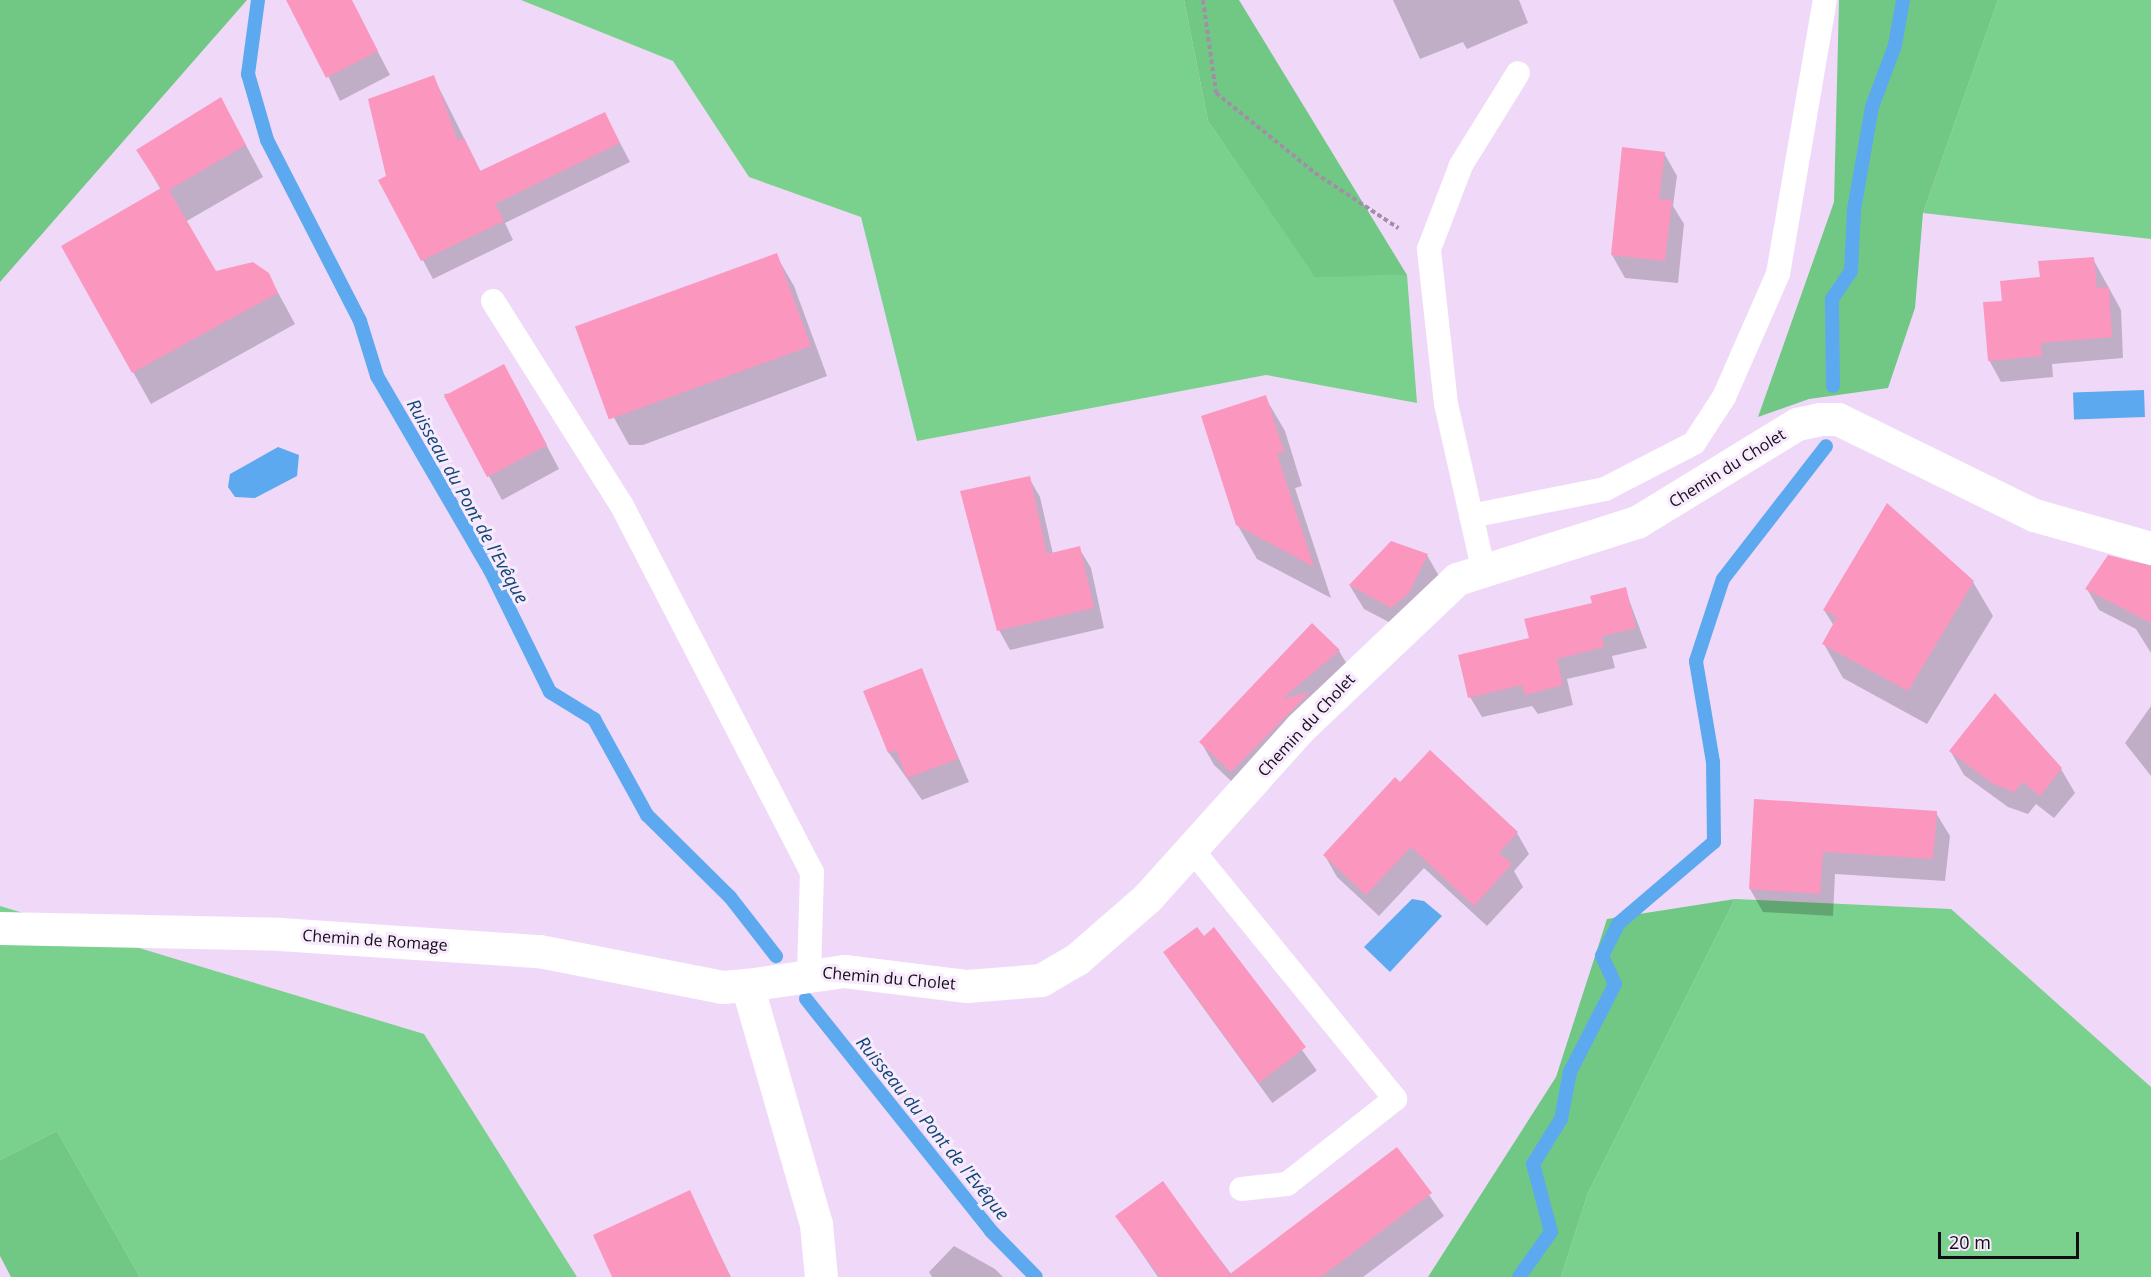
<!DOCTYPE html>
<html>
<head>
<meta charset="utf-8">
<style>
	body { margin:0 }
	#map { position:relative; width:2151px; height:1277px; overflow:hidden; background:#f0d9f8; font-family:"Open Sans",sans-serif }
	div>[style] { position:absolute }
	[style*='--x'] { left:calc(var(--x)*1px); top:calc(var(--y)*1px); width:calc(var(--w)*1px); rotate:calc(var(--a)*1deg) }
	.green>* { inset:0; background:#7ad08d }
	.forest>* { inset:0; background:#71c885 }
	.water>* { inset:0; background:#5ca9ef; transform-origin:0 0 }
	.shadow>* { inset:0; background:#0003; transform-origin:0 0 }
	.stream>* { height:14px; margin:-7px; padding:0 7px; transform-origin:7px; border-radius:7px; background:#5ca9ef }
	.building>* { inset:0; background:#fb97be; transform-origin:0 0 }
	.path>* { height:4px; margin-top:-2px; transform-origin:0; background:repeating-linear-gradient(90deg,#a18fa6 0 4.5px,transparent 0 7.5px) }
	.lane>* { height:24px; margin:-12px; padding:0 12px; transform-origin:12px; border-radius:12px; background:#fff }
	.street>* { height:33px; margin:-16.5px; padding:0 16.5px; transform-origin:16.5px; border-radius:16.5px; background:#fff }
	span { translate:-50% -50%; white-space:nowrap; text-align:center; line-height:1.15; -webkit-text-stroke:6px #f8eafd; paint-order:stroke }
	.street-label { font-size:16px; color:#140c16 }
	.water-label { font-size:18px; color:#0e4673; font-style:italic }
	.scale { position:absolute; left:1938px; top:1232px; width:141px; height:27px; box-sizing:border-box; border:3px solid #140c16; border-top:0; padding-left:8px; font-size:18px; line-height:21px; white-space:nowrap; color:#140c16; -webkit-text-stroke:4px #f8eafd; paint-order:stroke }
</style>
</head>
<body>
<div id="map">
	<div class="green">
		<i style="clip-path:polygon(521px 0,1184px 0,1208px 121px,1315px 276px,1407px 275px,1417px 403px,1266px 375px,917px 441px,861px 217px,749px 177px,673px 61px)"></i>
		<i style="clip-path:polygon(1998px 0,2151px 0,2151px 239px,1923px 213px)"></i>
		<i style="clip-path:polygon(1735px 899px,1951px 909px,2151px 1087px,2151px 1277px,1561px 1277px,1588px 1193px)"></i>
		<i style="clip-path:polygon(0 906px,424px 1034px,577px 1277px,140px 1277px,57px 1131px,0 1160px)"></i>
	</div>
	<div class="forest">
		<i style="clip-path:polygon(0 0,247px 0,0 282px)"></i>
		<i style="clip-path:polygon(1184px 0,1239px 0,1407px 275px,1315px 277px,1208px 121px)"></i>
		<i style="clip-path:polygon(1839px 0,1998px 0,1923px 213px,1915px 308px,1888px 388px,1809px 399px,1758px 417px,1834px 202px)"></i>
		<i style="clip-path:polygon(1735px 899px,1588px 1193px,1561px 1277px,1428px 1277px,1556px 1077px,1607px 919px)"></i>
		<i style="clip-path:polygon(57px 1131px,140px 1277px,11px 1277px,0 1256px,0 1160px)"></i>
	</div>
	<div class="water">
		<i style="left:2144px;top:390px;width:27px;height:71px;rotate:88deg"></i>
		<i style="clip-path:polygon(278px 447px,299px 455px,297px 476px,255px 498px,235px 497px,228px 487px,230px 474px)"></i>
		<i style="clip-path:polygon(1412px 899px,1424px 901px,1442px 916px,1390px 972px,1364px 947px)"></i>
	</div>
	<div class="shadow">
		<i style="clip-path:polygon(292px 0,351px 0,390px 75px,340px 101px)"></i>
		<i style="clip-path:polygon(1393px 0,1519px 0,1528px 23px,1467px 49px,1463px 42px,1420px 59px)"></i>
		<i style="clip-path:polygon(433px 76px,481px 172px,605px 114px,630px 162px,505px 223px,513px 240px,433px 279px,380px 180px,388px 176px)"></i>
		<i style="clip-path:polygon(221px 99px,263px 177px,185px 222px,215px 272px,268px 274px,295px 324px,151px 404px,63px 247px,161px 190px,138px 150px)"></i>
		<i style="clip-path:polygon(1664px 153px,1677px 176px,1673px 206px,1684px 224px,1678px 283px,1625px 278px,1612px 255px)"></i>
		<i style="clip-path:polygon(776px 255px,794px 286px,827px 376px,643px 445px,629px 445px,612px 414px)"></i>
		<i style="clip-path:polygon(2093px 259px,2121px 310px,2123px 358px,2052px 364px,2053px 377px,2001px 382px,1989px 360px,2004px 302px,2041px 279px)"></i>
		<i style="clip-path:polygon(517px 389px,559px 469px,502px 500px,444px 394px)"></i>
		<i style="clip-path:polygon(1265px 397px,1285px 431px,1302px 486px,1295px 488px,1331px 598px,1257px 559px,1237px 524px)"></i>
		<i style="clip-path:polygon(1029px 478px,1040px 497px,1053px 554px,1079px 548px,1091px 568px,1104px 628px,1010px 650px,999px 630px)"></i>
		<i style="clip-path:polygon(1427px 555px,1440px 578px,1404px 630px,1364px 609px,1350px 586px)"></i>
		<i style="clip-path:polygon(2109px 557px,2151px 565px,2151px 653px,2136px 629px,2099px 610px,2087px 589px)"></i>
		<i style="clip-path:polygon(1973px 582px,1993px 616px,1927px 724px,1843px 678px,1824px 644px,1834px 626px,1824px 610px)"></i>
		<i style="clip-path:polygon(1625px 589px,1647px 648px,1612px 656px,1615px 668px,1567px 679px,1573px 705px,1538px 714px,1532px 706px,1482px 717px,1470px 697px,1531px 639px)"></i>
		<i style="clip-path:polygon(1312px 625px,1339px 651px,1353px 674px,1245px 794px,1214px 765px,1201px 742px)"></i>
		<i style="clip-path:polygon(921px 670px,969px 782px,922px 800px,889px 753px,865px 691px)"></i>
		<i style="clip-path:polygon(1995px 696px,2061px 769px,2075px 793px,2054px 818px,2036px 804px,2028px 814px,2008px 807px,1964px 775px,1951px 752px)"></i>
		<i style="clip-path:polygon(2151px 706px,2151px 776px,2125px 743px)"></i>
		<i style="clip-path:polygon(1755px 801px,1936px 813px,1950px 836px,1945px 881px,1835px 874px,1833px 916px,1763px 912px,1750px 889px)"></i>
		<i style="clip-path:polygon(1517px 833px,1529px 854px,1514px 871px,1523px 887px,1487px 926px,1424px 868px,1379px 916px,1337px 877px,1325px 856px)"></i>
		<i style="left:1214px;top:929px;width:175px;height:55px;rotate:54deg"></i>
		<i style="clip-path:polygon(1396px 1149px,1444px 1216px,1363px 1277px,1158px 1277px,1117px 1217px,1162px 1183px,1232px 1275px)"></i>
		<i style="clip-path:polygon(689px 1192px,731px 1277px,614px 1277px)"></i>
		<i style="clip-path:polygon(954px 1246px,995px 1269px,1003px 1277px,932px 1277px,929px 1272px)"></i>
	</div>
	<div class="stream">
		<i style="--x:258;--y:0;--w:75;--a:97.7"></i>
		<i style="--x:248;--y:74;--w:69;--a:73.9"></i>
		<i style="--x:267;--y:140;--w:203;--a:62.8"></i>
		<i style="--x:360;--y:321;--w:58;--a:72.8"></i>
		<i style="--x:377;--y:376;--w:225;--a:59.8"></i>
		<i style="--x:490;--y:570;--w:136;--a:63.8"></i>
		<i style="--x:550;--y:692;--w:52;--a:31.5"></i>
		<i style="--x:594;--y:719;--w:110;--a:61.1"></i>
		<i style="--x:647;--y:815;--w:117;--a:44.7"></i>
		<i style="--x:730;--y:897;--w:75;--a:52.1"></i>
		<i style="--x:1833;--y:386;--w:87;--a:-90.7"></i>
		<i style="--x:1832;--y:299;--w:34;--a:-56"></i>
		<i style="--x:1851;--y:271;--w:61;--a:-87.2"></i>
		<i style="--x:1854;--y:210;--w:105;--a:-80.1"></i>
		<i style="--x:1872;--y:107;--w:66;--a:-69.6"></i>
		<i style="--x:1895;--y:45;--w:46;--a:-79.9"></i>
		<i style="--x:806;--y:999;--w:297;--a:51.4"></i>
		<i style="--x:991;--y:1231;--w:64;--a:45.6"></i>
		<i style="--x:1519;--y:1277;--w:55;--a:-54.6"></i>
		<i style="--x:1551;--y:1232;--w:70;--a:-104.8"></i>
		<i style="--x:1533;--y:1164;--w:53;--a:-58.1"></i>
		<i style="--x:1561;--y:1119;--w:48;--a:-79.2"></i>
		<i style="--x:1570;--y:1072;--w:99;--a:-62.9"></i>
		<i style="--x:1615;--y:984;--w:31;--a:-115"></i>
		<i style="--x:1602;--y:956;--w:37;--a:-63"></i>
		<i style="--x:1619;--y:923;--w:125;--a:-40.5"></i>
		<i style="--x:1714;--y:842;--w:80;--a:-90.7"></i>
		<i style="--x:1713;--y:762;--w:102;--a:-99.6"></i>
		<i style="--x:1696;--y:661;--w:86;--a:-71.8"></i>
		<i style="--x:1723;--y:579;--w:168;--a:-52.2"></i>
	</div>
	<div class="building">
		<i style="clip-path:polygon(286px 0,352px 0,378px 51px,326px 78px)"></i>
		<i style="clip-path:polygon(434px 75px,458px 141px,464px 138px,480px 171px,605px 112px,620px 143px,495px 204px,504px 221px,421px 261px,378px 180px,386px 176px,368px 99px)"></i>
		<i style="clip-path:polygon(221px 97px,246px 145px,169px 190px,216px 271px,253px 262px,269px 273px,278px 293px,132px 373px,61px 246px,161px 188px,136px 150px)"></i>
		<i style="clip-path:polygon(1622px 147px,1665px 152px,1659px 199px,1672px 200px,1665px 261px,1611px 255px)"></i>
		<i style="left:777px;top:253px;width:99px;height:215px;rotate:70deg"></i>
		<i style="clip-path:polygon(2094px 257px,2097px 288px,2109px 287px,2112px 337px,2041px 343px,2042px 356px,1988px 361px,1983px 302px,2002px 301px,2000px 281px,2040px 277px,2038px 261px)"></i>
		<i style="left:504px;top:364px;width:92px;height:68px;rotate:62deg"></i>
		<i style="clip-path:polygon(1266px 395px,1284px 452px,1277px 454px,1314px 567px,1236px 525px,1201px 416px)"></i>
		<i style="clip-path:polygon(1030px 476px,1047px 554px,1080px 546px,1094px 608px,997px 631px,960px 491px)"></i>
		<i style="clip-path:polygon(1887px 503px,1974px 581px,1908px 691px,1822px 644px,1837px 617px,1823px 610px)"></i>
		<i style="clip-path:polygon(1391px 541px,1428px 554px,1409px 593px,1391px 608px,1349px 585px)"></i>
		<i style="clip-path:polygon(2108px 555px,2151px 566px,2151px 623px,2085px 589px)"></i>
		<i style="clip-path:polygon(1626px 587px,1636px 628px,1602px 636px,1604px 647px,1557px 659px,1563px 685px,1525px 695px,1522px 685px,1468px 698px,1458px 655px,1529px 638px,1524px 619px,1592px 603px,1590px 596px)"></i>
		<i style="clip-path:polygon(1312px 623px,1340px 650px,1282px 699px,1310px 692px,1231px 772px,1199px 742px)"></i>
		<i style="clip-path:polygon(922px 668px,958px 759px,907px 778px,896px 750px,888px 753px,863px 691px)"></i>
		<i style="clip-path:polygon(1995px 693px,2062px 768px,2040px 796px,2022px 782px,2015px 792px,1993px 784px,1949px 751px)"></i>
		<i style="clip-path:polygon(1430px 750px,1518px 832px,1499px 853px,1512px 864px,1474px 906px,1411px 847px,1366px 895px,1323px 855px,1395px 777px,1400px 782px)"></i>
		<i style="clip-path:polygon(1754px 799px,1937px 811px,1933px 859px,1823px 852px,1820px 894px,1749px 889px)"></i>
		<i style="clip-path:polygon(1197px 927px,1204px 936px,1214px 927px,1306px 1047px,1259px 1083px,1163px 952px)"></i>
		<i style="clip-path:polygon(1397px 1147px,1432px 1193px,1321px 1277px,1160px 1277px,1115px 1216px,1163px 1181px,1230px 1274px)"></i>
		<i style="clip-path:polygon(690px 1190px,730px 1277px,612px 1277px,593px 1235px)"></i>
	</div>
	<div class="path">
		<i style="--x:1203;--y:0;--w:94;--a:82"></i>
		<i style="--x:1216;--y:93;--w:127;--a:38.9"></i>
		<i style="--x:1315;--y:173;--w:100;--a:33.5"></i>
	</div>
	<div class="lane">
		<i style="--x:493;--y:301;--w:240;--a:57.8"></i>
		<i style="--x:621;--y:504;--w:415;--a:62.6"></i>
		<i style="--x:812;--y:872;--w:100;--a:91.7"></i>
		<i style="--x:1471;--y:516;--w:137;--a:-11.4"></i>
		<i style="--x:1605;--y:489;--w:100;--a:-27.3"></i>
		<i style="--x:1694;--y:443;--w:55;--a:-56.9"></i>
		<i style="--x:1724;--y:397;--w:134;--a:-66.3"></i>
		<i style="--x:1778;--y:274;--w:278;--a:-80.3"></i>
		<i style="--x:1483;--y:568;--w:168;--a:-102.7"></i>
		<i style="--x:1446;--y:404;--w:156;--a:-96.3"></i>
		<i style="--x:1429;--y:249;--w:90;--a:-69.1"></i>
		<i style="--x:1461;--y:165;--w:108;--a:-58.2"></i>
		<i style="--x:1193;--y:851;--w:320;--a:50.8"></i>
		<i style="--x:1395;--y:1099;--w:137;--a:141.8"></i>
		<i style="--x:1287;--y:1184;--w:46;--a:173.8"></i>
	</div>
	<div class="street">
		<i style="--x:0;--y:928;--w:280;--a:1.2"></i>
		<i style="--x:280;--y:934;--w:260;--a:3.8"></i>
		<i style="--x:539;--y:951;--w:187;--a:11.1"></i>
		<i style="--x:722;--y:987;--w:25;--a:-5"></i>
		<i style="--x:821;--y:1277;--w:53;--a:-95.4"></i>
		<i style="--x:816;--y:1224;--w:249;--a:-106.1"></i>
		<i style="--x:747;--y:985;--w:98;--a:-8.2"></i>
		<i style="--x:844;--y:971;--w:124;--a:7"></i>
		<i style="--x:967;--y:986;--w:74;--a:-4.6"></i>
		<i style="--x:1041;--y:980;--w:42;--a:-30.3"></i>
		<i style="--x:1077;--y:959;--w:93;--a:-41.1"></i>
		<i style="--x:1147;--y:898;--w:230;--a:-48"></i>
		<i style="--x:1301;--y:727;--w:215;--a:-43.5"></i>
		<i style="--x:1457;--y:579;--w:189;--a:-17.6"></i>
		<i style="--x:1637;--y:522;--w:188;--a:-31.5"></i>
		<i style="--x:1797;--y:424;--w:24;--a:-12"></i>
		<i style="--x:1820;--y:419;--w:18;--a:0"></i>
		<i style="--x:1838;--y:419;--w:218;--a:26.1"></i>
		<i style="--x:2034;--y:515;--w:122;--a:15.8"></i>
	</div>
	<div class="street-label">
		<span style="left:1727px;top:468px;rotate:-32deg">Chemin du Cholet</span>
		<span style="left:1306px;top:725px;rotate:-47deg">Chemin du Cholet</span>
		<span style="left:375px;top:940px;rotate:4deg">Chemin de Romage</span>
		<span style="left:889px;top:978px;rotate:5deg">Chemin du Cholet</span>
	</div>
	<div class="water-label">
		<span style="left:468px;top:501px;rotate:61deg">Ruisseau du Pont de l'Evêque</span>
		<span style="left:933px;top:1128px;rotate:51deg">Ruisseau du Pont de l'Evêque</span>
	</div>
	<div class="scale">20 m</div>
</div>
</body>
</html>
